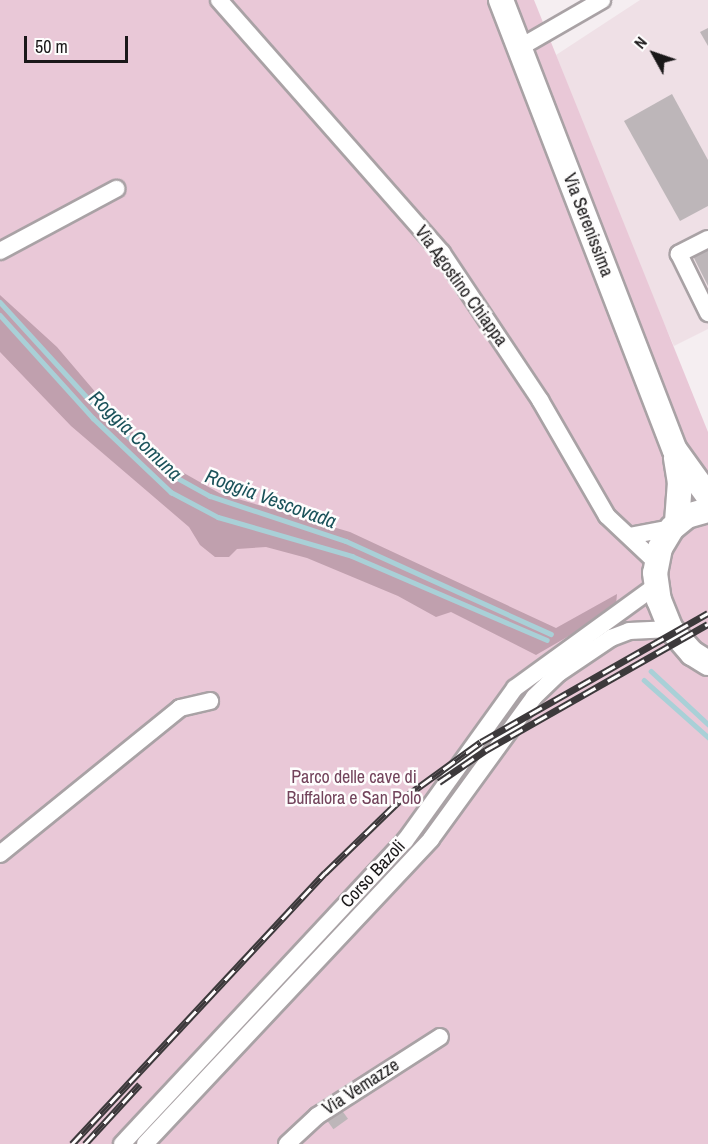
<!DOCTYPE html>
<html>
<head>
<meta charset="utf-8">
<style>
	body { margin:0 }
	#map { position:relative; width:708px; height:1144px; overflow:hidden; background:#f5eef1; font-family:"Archivo Narrow",sans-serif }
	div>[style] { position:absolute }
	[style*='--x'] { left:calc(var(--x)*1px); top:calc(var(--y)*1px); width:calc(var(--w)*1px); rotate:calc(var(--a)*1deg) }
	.built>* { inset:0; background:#efe0e6 }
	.green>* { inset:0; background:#e9c8d7 }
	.forest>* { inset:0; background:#c0a0ae }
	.stream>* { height:4.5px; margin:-2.25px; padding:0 2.25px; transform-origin:2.25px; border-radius:2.25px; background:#a9d0d7 }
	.building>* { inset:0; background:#bdb6b9; transform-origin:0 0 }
	.roads { filter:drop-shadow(2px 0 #a9a2a5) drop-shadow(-2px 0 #a9a2a5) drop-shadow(0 2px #a9a2a5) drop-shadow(0 -2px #a9a2a5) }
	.minor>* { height:16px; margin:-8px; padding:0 8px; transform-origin:8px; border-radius:8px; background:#fff }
	.secondary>* { height:24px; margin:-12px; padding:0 12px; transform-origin:12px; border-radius:12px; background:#fff }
	.rail>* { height:7px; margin-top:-3.5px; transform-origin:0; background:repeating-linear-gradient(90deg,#fefdfd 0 14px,#3c393b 0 28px); box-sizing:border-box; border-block:2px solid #3c393b }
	span { translate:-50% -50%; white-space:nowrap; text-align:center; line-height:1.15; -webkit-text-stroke:5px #fefdfd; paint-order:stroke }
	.street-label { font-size:18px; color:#1a1819 }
	.park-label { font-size:18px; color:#73445c }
	.water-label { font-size:20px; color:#1a525a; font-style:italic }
	.north { position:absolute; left:624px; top:24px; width:60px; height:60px; -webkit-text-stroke:4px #fefdfd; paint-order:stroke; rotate:310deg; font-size:16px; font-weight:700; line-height:24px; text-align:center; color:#1a1819 }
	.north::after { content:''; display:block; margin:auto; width:21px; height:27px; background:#1a1819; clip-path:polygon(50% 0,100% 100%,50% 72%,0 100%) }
	.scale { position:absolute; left:24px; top:36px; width:104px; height:27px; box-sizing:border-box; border:3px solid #1a1819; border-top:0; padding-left:8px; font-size:18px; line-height:21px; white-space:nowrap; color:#1a1819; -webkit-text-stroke:4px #fefdfd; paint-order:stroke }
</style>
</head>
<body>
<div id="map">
	<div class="built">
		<i style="clip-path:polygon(640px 0,708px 0,708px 329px,674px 346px,637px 263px,556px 55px)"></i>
	</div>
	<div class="green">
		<i style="clip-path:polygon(0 0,534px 0,708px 432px,708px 1144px,0 1144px)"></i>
	</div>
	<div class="forest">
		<i style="clip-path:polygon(0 295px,57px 347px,120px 421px,175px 468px,221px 494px,350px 532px,556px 628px,617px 594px,616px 605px,612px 611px,536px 655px,451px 612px,436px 617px,398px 596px,307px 558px,266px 547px,237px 549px,229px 557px,215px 557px,200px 545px,189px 527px,71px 426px,0 352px)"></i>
	</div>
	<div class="stream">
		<i style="--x:0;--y:302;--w:156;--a:47.6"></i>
		<i style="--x:105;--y:417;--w:91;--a:40.5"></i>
		<i style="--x:174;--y:476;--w:41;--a:29.1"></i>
		<i style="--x:210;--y:496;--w:143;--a:18.3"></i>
		<i style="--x:346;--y:541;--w:225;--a:24.4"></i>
		<i style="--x:0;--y:315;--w:139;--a:47.9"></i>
		<i style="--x:93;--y:418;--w:108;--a:43.5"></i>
		<i style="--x:171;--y:492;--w:53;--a:28"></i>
		<i style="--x:218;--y:517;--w:140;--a:16.2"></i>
		<i style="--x:352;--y:556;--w:212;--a:23.3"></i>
		<i style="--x:651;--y:671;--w:78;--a:42.9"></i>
		<i style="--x:644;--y:680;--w:86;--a:41.7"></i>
	</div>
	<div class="building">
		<i style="clip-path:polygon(708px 28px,708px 46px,700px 32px)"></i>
		<i style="clip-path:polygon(672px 94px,708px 160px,708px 206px,680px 221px,624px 121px)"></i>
		<i style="clip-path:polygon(708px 246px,708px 286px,692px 254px)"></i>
		<i style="left:338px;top:1105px;width:17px;height:18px;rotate:54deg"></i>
	</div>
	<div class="roads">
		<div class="minor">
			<i style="--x:219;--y:0;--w:337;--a:48.6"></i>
			<i style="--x:442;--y:253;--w:177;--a:56.3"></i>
			<i style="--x:540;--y:400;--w:134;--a:60"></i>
			<i style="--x:607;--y:516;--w:67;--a:43.2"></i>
			<i style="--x:519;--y:48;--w:96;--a:-30"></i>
			<i style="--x:708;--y:239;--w:33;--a:153"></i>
			<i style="--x:679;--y:254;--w:66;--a:63.8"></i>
			<i style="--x:0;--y:251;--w:132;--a:-28.1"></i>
			<i style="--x:629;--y:536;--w:44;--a:-10.5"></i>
			<i style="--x:0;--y:854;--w:232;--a:-39"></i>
			<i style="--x:180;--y:708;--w:31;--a:-13"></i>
			<i style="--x:122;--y:1144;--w:415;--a:-47"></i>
			<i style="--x:405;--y:841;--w:188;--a:-54.3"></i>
			<i style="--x:515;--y:688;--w:175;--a:-36"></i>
			<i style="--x:145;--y:1144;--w:418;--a:-46.8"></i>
			<i style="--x:431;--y:839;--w:175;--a:-54"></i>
			<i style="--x:534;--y:697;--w:35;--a:-44"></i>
			<i style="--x:559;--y:673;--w:63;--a:-33.9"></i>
			<i style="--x:611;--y:638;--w:19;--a:-21"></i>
			<i style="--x:629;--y:631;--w:42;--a:-2.7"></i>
			<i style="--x:287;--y:1144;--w:41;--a:-43"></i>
			<i style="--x:317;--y:1116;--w:146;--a:-32.7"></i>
		</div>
		<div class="secondary">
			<i style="--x:501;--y:0;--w:482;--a:68.9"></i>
			<i style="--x:675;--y:450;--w:57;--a:54.3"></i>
			<i style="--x:676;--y:458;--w:24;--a:81"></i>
			<i style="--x:680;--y:482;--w:40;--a:94.3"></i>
			<i style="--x:708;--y:510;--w:22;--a:164"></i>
			<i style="--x:687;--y:516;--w:19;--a:141"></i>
			<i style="--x:672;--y:528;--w:23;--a:121"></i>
			<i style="--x:660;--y:548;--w:25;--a:101"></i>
			<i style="--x:655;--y:573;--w:27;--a:82"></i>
			<i style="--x:659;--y:600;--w:31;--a:68"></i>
			<i style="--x:671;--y:629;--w:32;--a:49"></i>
			<i style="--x:692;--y:653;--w:19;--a:32"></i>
		</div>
	</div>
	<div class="rail">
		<i style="--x:439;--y:782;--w:57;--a:-34.2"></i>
		<i style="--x:486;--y:750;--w:255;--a:-29.6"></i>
		<i style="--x:72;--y:1144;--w:371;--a:-47"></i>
		<i style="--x:325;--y:873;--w:102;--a:-44.2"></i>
		<i style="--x:398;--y:802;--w:102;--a:-35.9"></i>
		<i style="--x:481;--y:742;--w:261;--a:-29.6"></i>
		<i style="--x:85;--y:1144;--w:81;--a:-47.5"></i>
	</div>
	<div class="street-label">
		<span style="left:588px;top:225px;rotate:69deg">Via Serenissima</span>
		<span style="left:461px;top:286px;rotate:54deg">Via Agostino Chiappa</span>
		<span style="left:373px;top:874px;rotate:-47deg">Corso Bazoli</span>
		<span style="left:361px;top:1087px;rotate:-33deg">Via Vemazze</span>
	</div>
	<div class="park-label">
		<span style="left:354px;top:788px">Parco delle cave di<br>Buffalora e San Polo</span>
	</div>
	<div class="water-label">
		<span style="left:136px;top:435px;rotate:44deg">Roggia Comuna</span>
		<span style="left:271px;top:498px;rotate:20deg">Roggia Vescovada</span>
	</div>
	<div class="north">N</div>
	<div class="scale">50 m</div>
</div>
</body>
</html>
